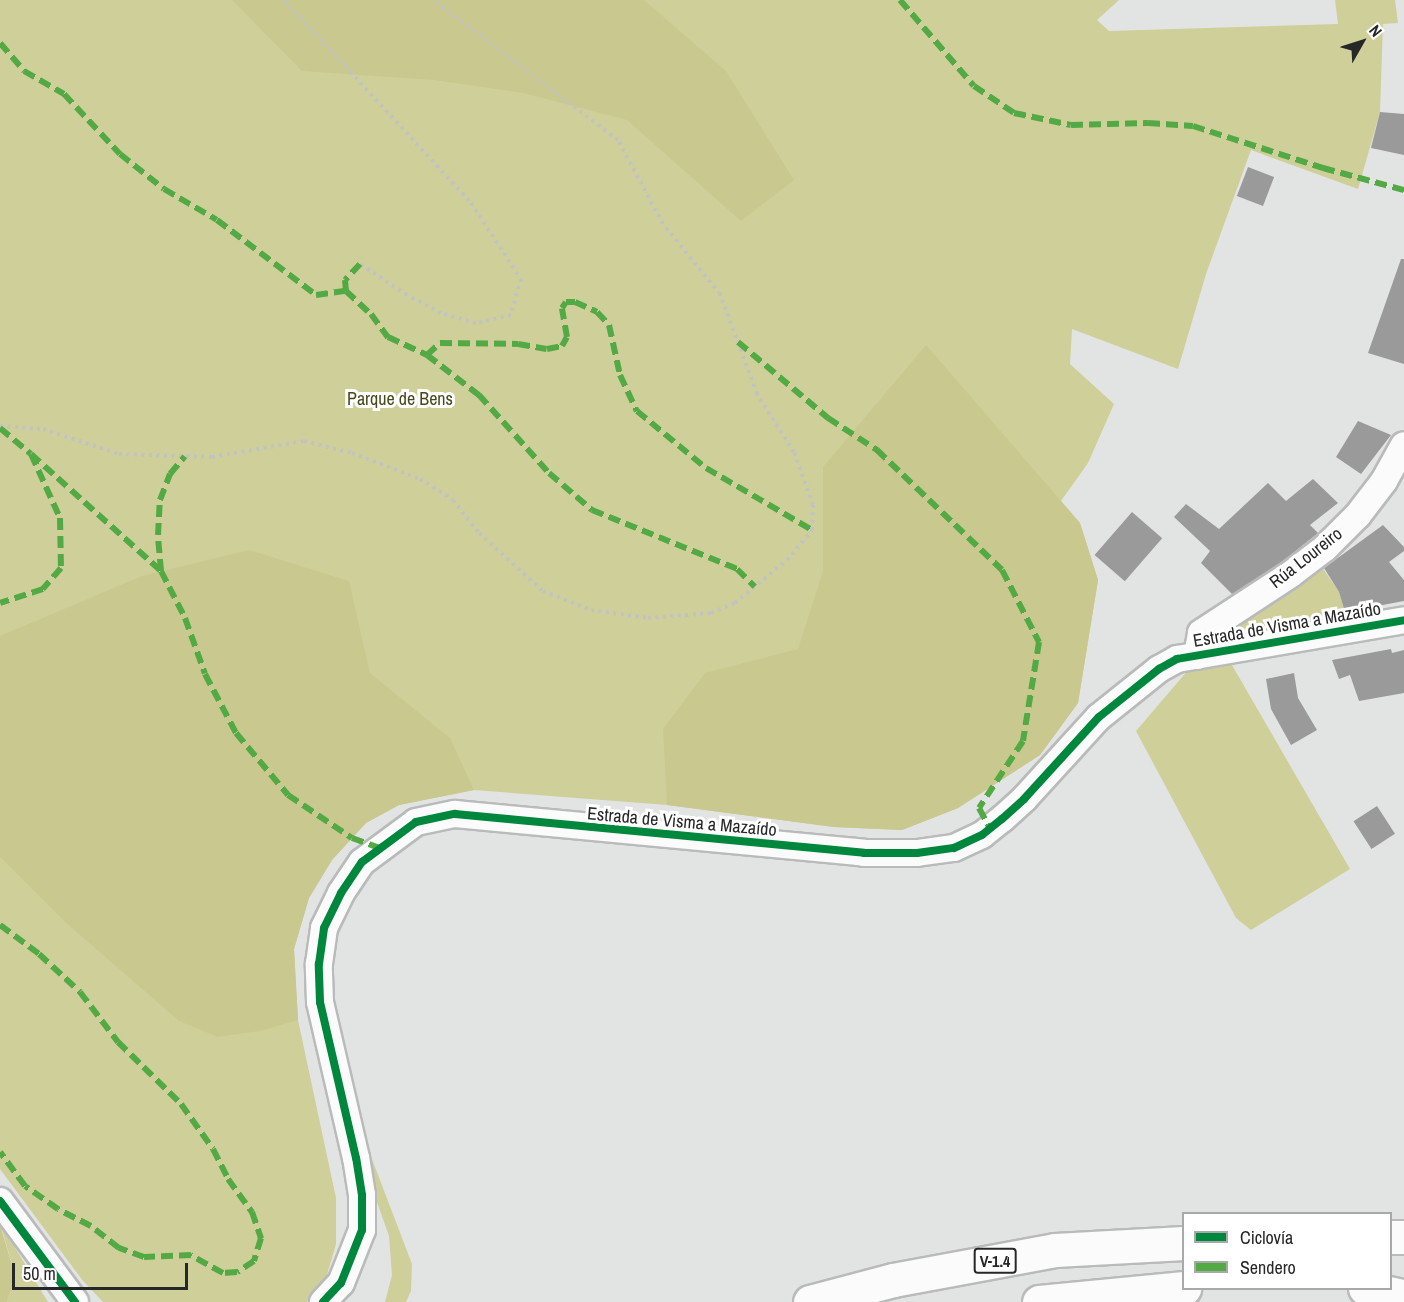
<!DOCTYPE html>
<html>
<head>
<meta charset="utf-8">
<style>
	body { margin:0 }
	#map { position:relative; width:1404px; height:1302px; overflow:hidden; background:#e2e4e3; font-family:"Archivo Narrow",sans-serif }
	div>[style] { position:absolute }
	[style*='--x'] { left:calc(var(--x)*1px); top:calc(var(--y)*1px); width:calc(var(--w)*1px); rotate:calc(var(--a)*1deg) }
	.green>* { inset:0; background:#cfcf9a }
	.forest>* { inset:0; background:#c9c88f }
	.building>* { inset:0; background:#999a99; transform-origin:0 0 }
	.path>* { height:4px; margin-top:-2px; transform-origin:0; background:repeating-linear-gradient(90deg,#c1c3c2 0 3px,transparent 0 7.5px) }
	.roads { filter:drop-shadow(2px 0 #b9bbba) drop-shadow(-2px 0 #b9bbba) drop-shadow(0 2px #b9bbba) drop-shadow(0 -2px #b9bbba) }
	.minor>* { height:26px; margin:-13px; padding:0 13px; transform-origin:13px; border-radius:13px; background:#fbfbfb }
	.trunk>* { height:33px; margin:-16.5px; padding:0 16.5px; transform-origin:16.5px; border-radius:16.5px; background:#fbfbfb }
	.quiet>* { height:6px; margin-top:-3px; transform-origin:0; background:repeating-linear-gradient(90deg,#53aa44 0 12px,transparent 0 18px) }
	.cycleway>* { height:8px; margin:-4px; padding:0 4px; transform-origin:4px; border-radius:4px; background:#00873e }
	span { translate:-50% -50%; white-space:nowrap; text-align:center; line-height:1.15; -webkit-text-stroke:6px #fff; paint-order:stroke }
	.shield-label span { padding:2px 4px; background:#fff; border:2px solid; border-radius:4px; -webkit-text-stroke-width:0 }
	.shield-label { font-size:16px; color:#262827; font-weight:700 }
	.park-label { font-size:18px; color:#49481d }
	.street-label { font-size:18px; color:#262827 }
	.legend { position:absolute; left:1182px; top:1212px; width:210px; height:78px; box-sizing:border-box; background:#fff; border:2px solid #a8a9a9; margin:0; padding:8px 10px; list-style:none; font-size:18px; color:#262827 }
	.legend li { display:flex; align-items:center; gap:12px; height:30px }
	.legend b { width:30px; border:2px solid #a8a9a9 }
	.north { position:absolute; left:1332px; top:12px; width:60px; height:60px; -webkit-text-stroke:4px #fff; paint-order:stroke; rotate:51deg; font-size:16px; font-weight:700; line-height:24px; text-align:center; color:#262827 }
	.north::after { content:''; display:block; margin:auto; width:21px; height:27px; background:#262827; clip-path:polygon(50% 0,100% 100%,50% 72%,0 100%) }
	.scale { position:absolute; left:12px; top:1263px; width:176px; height:27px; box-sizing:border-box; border:3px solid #262827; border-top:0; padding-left:8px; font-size:18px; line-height:21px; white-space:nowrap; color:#262827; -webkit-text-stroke:4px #fff; paint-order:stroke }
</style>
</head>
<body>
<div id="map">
	<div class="green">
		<i style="clip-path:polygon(0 0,1119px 0,1097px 20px,1109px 31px,1338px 24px,1335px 0,1395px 0,1398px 23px,1383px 24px,1380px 112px,1358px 189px,1251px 150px,1206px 274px,1178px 369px,1072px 329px,1070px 364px,1114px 404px,1088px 463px,1061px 501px,1080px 523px,1098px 580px,1078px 703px,1040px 755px,958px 808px,902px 830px,834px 827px,667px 805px,474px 790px,399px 805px,366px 823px,332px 860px,309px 898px,294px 949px,298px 1020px,336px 1198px,336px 1244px,327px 1275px,307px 1302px,103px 1302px,83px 1281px,0 1169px)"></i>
		<i style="clip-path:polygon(1317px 560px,1339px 592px,1345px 612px,1212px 635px)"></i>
		<i style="clip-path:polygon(1229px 660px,1350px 869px,1251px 930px,1236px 918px,1136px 731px,1189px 669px)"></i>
		<i style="clip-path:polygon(362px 1133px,412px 1264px,411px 1291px,406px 1302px,385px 1302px,392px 1275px,389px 1236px,373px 1191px)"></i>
		<i style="clip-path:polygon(0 1223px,48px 1302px,7px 1302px,16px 1278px)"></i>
	</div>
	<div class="forest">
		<i style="clip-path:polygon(232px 0,644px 0,726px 71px,794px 180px,741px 221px,627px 120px,523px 93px,434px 80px,302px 71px)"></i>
		<i style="clip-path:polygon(926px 345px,1080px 523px,1098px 580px,1078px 703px,1040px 755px,958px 808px,902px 830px,834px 827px,667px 805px,663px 729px,705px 673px,798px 649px,823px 571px,823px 467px)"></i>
		<i style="clip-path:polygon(249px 550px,349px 581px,370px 673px,450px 738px,474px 790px,399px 805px,366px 823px,332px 860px,309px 898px,294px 949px,298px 1020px,260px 1031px,218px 1037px,179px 1021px,64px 921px,0 857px,0 636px,142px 576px)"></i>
		<i style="clip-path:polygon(0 1225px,16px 1278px,7px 1302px,0 1302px)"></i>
	</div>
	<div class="building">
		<i style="clip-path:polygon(1380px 112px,1404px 114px,1404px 155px,1371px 148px)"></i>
		<i style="left:1248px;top:167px;width:28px;height:31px;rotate:21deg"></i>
		<i style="clip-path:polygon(1401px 259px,1404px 259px,1404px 364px,1368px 353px)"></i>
		<i style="clip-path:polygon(1358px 421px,1391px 435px,1361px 474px,1336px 457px)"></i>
		<i style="clip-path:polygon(1313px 479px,1338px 503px,1310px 525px,1318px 533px,1282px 562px,1232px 594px,1201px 563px,1210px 551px,1174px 517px,1186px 504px,1219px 529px,1268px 483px,1286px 501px)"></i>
		<i style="left:1132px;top:512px;width:40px;height:57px;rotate:41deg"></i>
		<i style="clip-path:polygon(1383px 525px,1404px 547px,1404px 551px,1389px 562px,1404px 580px,1404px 601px,1345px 612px,1339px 592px,1324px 568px)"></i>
		<i style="clip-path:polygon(1391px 649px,1392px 653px,1404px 650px,1404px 693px,1359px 701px,1350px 675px,1339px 679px,1332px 660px)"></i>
		<i style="clip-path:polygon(1294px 673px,1298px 698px,1317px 730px,1291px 745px,1271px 709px,1266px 679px)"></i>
		<i style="left:1377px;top:806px;width:33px;height:28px;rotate:57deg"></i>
	</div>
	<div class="path">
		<i style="--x:284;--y:0;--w:276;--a:47.3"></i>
		<i style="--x:471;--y:203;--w:91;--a:56.7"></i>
		<i style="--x:521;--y:279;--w:37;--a:106"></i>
		<i style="--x:511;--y:315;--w:36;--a:167"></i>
		<i style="--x:476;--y:323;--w:36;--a:-164"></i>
		<i style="--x:441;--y:313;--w:38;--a:-152"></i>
		<i style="--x:407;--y:295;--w:56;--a:-146.6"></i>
		<i style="--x:0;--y:426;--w:43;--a:4"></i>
		<i style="--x:43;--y:429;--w:80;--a:18.2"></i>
		<i style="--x:119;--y:454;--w:93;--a:1.8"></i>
		<i style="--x:212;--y:457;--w:93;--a:-9.9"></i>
		<i style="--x:304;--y:441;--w:49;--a:14"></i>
		<i style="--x:352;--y:453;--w:73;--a:20.9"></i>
		<i style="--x:420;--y:479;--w:39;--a:32"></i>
		<i style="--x:453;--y:500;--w:42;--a:51.8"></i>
		<i style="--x:479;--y:533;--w:86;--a:42.2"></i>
		<i style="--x:543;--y:591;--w:52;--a:21.6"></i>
		<i style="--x:591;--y:610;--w:58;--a:8"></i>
		<i style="--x:648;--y:618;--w:63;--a:-4.5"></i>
		<i style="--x:711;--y:613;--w:26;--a:-23"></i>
		<i style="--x:735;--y:603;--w:67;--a:-39.6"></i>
		<i style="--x:787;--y:560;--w:39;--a:-50"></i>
		<i style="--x:812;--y:530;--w:25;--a:-88"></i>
		<i style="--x:813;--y:505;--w:56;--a:-109.7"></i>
		<i style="--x:794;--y:452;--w:69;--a:-122.5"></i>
		<i style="--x:757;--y:394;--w:107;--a:-110.3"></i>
		<i style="--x:720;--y:294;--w:90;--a:-129.2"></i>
		<i style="--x:663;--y:224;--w:95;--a:-118.2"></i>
		<i style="--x:618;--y:140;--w:232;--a:-142.9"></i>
	</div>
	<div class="roads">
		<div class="minor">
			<i style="--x:1197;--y:656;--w:23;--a:-80"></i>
			<i style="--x:1201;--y:633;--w:108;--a:-33.2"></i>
			<i style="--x:1291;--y:574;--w:43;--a:-37.4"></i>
			<i style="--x:1325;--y:548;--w:47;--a:-45"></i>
			<i style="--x:1358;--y:515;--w:43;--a:-52.6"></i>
			<i style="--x:1384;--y:481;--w:41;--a:-60.9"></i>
			<i style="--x:0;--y:1201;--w:126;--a:53.4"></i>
			<i style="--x:323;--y:1302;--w:26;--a:-47"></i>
			<i style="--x:341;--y:1283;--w:57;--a:-68.4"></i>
			<i style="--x:362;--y:1230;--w:35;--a:-90"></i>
			<i style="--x:362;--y:1195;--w:37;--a:-99"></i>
			<i style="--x:356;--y:1158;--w:160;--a:-103"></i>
			<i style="--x:320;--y:1002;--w:38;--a:-92"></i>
			<i style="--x:319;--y:964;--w:36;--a:-82"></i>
			<i style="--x:324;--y:928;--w:39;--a:-64"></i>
			<i style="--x:341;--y:893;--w:37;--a:-56"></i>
			<i style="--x:362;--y:862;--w:67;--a:-36.5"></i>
			<i style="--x:416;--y:822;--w:40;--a:-12"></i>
			<i style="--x:455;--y:814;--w:411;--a:5.4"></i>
			<i style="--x:864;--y:853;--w:53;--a:0"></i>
			<i style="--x:917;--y:853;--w:37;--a:-8"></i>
			<i style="--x:954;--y:848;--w:31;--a:-25"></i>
			<i style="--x:982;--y:835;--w:26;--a:-39"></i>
			<i style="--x:1002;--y:819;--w:30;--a:-42"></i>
			<i style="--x:1024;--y:799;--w:111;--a:-47.6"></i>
			<i style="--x:1099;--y:717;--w:77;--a:-38.7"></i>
			<i style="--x:1159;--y:669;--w:21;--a:-29"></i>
			<i style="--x:1177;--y:659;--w:230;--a:-9.7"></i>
		</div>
		<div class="trunk">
			<i style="--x:1390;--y:1237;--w:14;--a:0"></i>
			<i style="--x:1365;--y:1288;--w:40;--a:12"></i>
			<i style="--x:810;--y:1302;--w:86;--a:-14.8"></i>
			<i style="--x:893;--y:1280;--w:165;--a:-10.5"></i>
			<i style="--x:1055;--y:1250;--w:129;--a:-3.1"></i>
			<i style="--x:1039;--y:1302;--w:146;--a:-5.5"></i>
		</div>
	</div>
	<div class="quiet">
		<i style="--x:900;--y:0;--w:113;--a:49.3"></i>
		<i style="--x:974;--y:86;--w:48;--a:34"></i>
		<i style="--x:1014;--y:113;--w:58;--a:11.9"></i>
		<i style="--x:1071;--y:125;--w:77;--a:-1.5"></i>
		<i style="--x:1148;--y:123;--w:45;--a:3.8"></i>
		<i style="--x:1193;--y:126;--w:137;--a:17.9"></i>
		<i style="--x:1323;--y:168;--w:84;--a:15.2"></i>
		<i style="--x:0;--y:43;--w:37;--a:49"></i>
		<i style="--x:24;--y:71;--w:46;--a:29.9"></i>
		<i style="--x:64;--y:94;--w:82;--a:47"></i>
		<i style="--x:120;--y:154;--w:56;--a:38.5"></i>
		<i style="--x:164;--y:189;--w:61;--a:30.3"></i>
		<i style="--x:217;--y:220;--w:124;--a:37.1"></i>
		<i style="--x:316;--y:295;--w:30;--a:-8"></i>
		<i style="--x:360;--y:264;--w:22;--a:133"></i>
		<i style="--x:345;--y:280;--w:11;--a:85"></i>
		<i style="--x:346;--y:291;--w:34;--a:43"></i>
		<i style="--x:371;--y:314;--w:29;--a:54"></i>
		<i style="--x:388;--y:337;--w:43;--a:24.8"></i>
		<i style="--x:427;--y:355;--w:66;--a:37.6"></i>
		<i style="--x:479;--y:395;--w:105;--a:48.1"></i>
		<i style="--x:549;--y:473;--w:57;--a:40.7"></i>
		<i style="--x:592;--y:510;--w:157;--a:22.1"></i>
		<i style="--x:737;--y:569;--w:25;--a:45"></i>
		<i style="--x:738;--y:342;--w:118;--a:40.2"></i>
		<i style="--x:828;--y:418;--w:59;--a:33.1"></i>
		<i style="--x:877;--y:450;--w:173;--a:43.8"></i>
		<i style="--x:1002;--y:570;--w:81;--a:62.8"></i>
		<i style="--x:1039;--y:642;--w:100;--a:99.2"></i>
		<i style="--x:1023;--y:741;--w:80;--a:123.3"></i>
		<i style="--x:979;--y:808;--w:24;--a:62"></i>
		<i style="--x:427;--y:355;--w:18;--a:-43"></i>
		<i style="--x:440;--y:343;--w:78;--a:0.7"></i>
		<i style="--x:518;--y:344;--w:29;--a:10"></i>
		<i style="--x:547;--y:349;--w:15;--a:-11"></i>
		<i style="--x:562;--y:346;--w:10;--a:-61"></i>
		<i style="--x:567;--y:337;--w:29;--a:-100"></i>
		<i style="--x:562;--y:308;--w:7;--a:-56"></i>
		<i style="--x:566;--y:302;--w:9;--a:0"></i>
		<i style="--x:575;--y:302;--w:24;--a:24"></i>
		<i style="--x:597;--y:312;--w:18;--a:47"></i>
		<i style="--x:609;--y:325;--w:51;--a:77.6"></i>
		<i style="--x:620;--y:375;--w:40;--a:65"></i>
		<i style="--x:637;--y:411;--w:89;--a:39.6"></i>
		<i style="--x:706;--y:468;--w:123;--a:30.3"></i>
		<i style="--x:0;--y:428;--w:40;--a:40"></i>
		<i style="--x:31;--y:454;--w:70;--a:65.6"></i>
		<i style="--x:60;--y:518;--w:50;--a:88.9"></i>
		<i style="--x:61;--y:568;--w:28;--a:131"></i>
		<i style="--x:43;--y:589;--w:45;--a:162"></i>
		<i style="--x:31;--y:454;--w:175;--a:42"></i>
		<i style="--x:161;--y:571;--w:53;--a:62.9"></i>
		<i style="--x:185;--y:618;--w:59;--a:70.3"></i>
		<i style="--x:205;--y:674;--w:67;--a:62.3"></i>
		<i style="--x:236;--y:733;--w:81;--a:50"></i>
		<i style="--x:288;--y:795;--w:77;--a:33.9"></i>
		<i style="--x:352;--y:838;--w:29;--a:20"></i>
		<i style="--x:161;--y:571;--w:36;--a:-95"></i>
		<i style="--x:158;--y:535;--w:35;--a:-87"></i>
		<i style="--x:160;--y:500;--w:28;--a:-69"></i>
		<i style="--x:170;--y:474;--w:23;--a:-50"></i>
		<i style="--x:0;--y:925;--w:49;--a:36.6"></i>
		<i style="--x:39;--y:954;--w:56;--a:42.8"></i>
		<i style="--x:80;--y:992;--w:63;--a:52.8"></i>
		<i style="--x:118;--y:1042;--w:88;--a:44.5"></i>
		<i style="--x:181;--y:1104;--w:55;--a:54.6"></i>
		<i style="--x:213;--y:1149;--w:34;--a:63"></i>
		<i style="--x:228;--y:1179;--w:41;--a:54"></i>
		<i style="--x:252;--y:1212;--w:28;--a:71"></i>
		<i style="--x:261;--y:1238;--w:24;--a:107"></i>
		<i style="--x:254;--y:1261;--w:20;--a:147"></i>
		<i style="--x:237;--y:1272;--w:14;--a:176"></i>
		<i style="--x:223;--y:1273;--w:37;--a:-151"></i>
		<i style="--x:191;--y:1255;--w:47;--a:177.6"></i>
		<i style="--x:144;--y:1257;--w:27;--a:-160"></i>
		<i style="--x:119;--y:1248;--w:36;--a:-142"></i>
		<i style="--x:91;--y:1226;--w:37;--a:-153"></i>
		<i style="--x:58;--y:1209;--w:40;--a:-145.1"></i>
		<i style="--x:25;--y:1186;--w:42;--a:-126.3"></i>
	</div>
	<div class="cycleway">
		<i style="--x:0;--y:1201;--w:126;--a:53.4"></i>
		<i style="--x:323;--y:1302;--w:26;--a:-47"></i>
		<i style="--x:341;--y:1283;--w:57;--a:-68.4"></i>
		<i style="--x:362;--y:1230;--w:35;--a:-90"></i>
		<i style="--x:362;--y:1195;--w:37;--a:-99"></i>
		<i style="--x:356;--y:1158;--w:160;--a:-103"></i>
		<i style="--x:320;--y:1002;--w:38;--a:-92"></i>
		<i style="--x:319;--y:964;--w:36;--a:-82"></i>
		<i style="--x:324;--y:928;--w:39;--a:-64"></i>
		<i style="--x:341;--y:893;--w:37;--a:-56"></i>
		<i style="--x:362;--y:862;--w:67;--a:-36.5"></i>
		<i style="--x:416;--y:822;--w:40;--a:-12"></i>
		<i style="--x:455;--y:814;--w:411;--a:5.4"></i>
		<i style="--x:864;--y:853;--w:53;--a:0"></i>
		<i style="--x:917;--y:853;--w:37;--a:-8"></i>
		<i style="--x:954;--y:848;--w:31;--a:-25"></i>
		<i style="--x:982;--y:835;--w:26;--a:-39"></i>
		<i style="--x:1002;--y:819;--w:30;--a:-42"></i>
		<i style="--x:1024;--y:799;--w:111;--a:-47.6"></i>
		<i style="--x:1099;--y:717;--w:77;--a:-38.7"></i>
		<i style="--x:1159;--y:669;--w:21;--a:-29"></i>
		<i style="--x:1177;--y:659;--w:230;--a:-9.7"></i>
	</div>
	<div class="shield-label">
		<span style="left:995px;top:1261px">V-1.4</span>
	</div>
	<div class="park-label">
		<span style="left:400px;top:399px">Parque de Bens</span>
	</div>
	<div class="street-label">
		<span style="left:1306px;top:558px;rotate:-38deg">Rúa Loureiro</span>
		<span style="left:1287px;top:625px;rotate:-10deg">Estrada de Visma a Mazaído</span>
		<span style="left:682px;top:822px;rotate:5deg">Estrada de Visma a Mazaído</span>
	</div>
	<ul class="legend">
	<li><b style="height:8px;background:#00873e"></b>Ciclovía</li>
	<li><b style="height:8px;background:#53aa44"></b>Sendero</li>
	</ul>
	<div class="north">N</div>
	<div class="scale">50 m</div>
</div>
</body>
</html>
